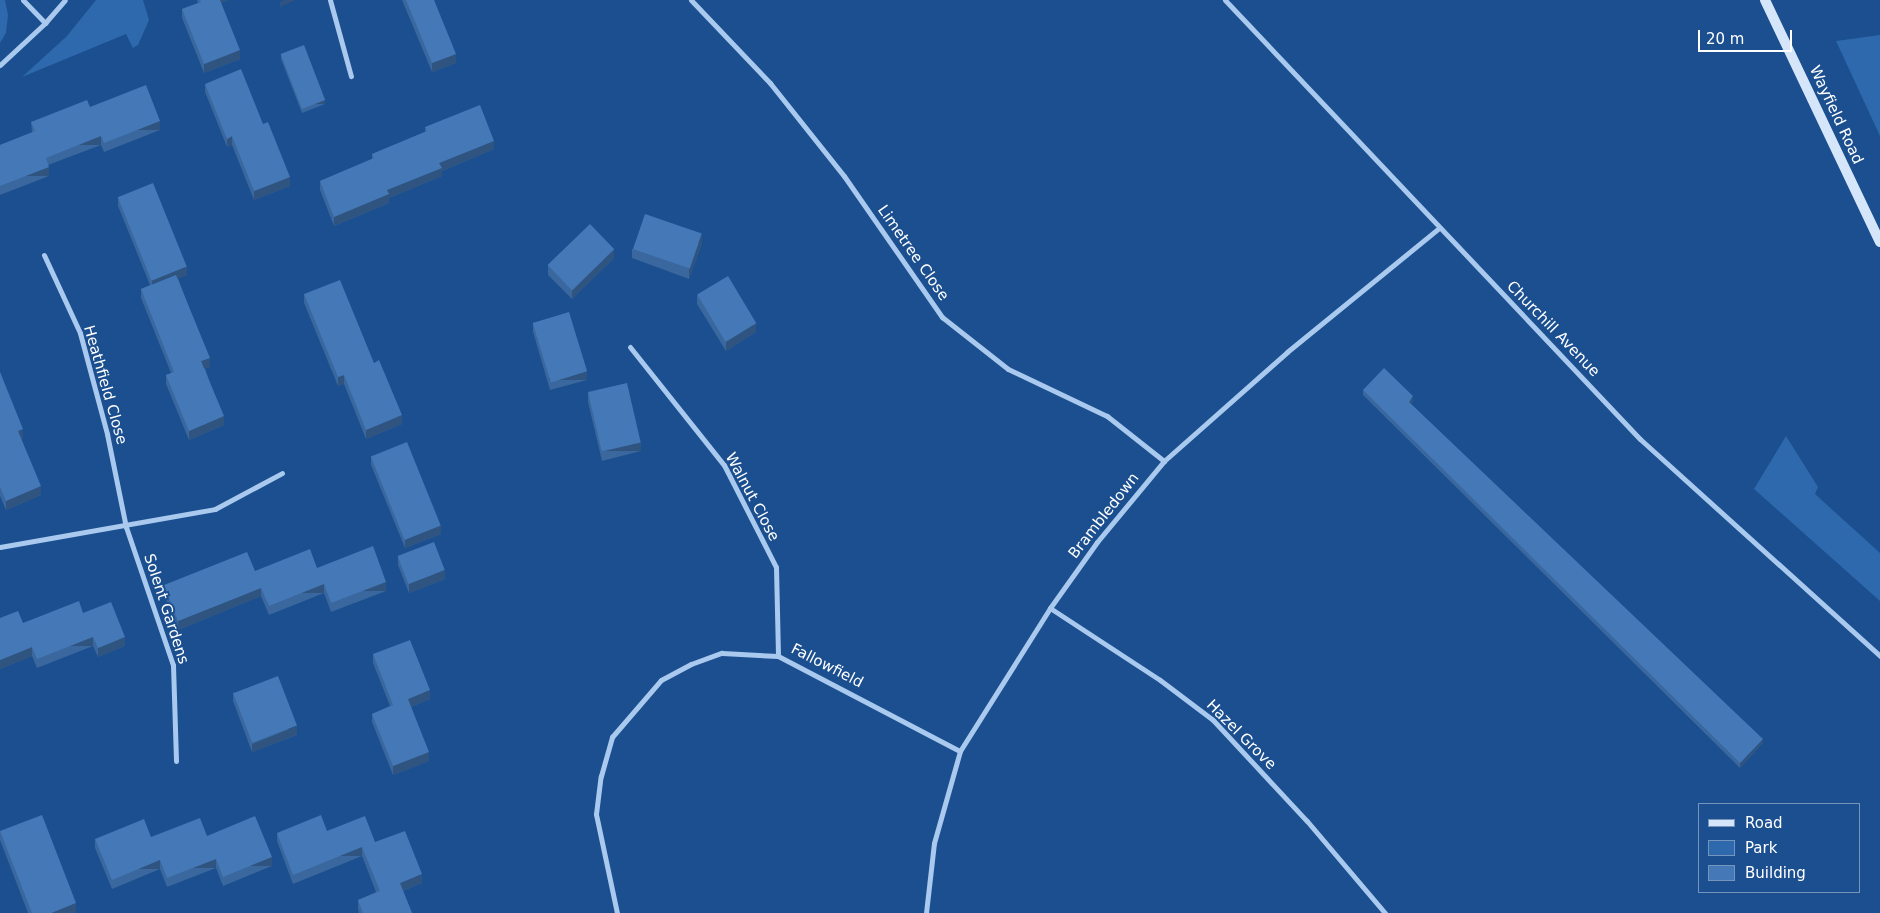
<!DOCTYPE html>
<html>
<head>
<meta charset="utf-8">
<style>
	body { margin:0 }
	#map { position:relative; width:1880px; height:913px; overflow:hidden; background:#1b4f8f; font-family:"DejaVu Sans",sans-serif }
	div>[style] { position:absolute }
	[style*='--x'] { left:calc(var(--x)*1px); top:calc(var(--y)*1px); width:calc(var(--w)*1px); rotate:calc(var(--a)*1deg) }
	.green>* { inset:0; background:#2e69ad }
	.street>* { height:5px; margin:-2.5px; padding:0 2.5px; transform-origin:2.5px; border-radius:2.5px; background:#a9c9ee }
	.secondary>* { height:10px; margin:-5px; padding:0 5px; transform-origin:5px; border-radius:5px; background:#d6e6fa }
	.wall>* { inset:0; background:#3a679d }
	.shaded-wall>* { inset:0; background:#305480; transform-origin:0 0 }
	.building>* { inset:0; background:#4478b7; transform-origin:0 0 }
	span { translate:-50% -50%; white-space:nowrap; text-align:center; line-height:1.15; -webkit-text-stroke:4px #1b4f8f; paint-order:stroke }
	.street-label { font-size:15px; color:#fff }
	.legend { position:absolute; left:1698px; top:803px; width:162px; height:90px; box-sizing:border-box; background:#1b4f8f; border:1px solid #7695bc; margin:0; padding:6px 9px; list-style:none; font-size:15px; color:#fff }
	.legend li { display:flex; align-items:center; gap:10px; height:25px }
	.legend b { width:25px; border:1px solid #7695bc }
	.scale { position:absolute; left:1698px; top:30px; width:94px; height:22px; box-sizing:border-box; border:2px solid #fff; border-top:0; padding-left:6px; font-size:15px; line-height:18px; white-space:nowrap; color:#fff; -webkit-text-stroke:4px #1b4f8f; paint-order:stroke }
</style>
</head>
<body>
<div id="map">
	<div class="green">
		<i style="clip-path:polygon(0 0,5px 0,8px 15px,6px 33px,0 43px)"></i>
		<i style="clip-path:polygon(96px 0,143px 0,149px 20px,138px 45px,133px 48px,126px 34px,22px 77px,67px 36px)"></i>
		<i style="clip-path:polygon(1880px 35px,1880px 136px,1836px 41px)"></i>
		<i style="clip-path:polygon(1786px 436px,1818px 487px,1815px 494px,1880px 553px,1880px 601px,1754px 489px)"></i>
	</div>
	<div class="street">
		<i style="--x:23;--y:0;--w:32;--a:46"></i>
		<i style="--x:330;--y:0;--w:79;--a:74.6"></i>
		<i style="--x:691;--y:0;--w:115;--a:46.4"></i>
		<i style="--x:770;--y:83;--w:119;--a:51.5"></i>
		<i style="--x:844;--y:176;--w:172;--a:55.2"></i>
		<i style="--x:942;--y:317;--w:84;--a:38.2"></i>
		<i style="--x:1008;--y:369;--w:110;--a:25.4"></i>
		<i style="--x:1107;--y:416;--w:73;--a:38.3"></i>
		<i style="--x:1225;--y:0;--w:604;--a:46.61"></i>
		<i style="--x:1640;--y:439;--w:324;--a:42.1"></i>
		<i style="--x:0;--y:65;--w:62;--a:-43"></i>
		<i style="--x:45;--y:23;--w:30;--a:-49"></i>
		<i style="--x:44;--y:255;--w:86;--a:65.2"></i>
		<i style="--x:80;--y:333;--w:105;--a:75"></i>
		<i style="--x:107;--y:434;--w:95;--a:78.5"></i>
		<i style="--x:126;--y:527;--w:146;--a:71.2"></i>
		<i style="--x:173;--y:665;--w:96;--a:88.2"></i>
		<i style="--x:630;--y:347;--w:151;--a:51.5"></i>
		<i style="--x:724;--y:465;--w:114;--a:63"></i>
		<i style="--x:776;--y:567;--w:89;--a:88.7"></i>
		<i style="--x:0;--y:547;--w:218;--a:-10"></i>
		<i style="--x:215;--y:509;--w:76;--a:-28.2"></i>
		<i style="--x:1050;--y:608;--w:131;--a:33.2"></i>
		<i style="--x:1160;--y:680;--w:66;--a:37"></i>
		<i style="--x:1213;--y:720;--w:138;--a:47.1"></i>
		<i style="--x:1307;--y:821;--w:121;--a:49.7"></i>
		<i style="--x:617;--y:913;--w:101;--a:-102"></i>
		<i style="--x:596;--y:814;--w:38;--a:-83"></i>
		<i style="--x:601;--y:776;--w:41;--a:-74.2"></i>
		<i style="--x:612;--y:737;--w:75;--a:-49.3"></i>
		<i style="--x:661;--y:680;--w:34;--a:-28"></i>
		<i style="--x:691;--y:664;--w:33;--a:-20"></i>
		<i style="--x:722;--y:653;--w:56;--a:3.1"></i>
		<i style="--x:778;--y:656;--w:205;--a:27.6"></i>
		<i style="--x:926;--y:913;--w:70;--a:-83.5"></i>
		<i style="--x:934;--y:843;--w:96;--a:-74.2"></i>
		<i style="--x:960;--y:751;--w:169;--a:-57.8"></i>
		<i style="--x:1050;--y:608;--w:81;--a:-54.5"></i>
		<i style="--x:1097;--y:542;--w:105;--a:-50.4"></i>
		<i style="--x:1164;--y:461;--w:164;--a:-41.5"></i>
		<i style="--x:1287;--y:352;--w:196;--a:-39.2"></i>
	</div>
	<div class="secondary">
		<i style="--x:1765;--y:0;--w:268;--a:64.6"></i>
	</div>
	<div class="wall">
		<i style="clip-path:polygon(197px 0,228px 0,221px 3px,240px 59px,204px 73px,182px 18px,182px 9px,198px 3px)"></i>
		<i style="clip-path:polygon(402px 0,434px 0,456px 63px,432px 72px)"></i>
		<i style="clip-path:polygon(281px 54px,325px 104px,302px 113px,281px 59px)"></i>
		<i style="clip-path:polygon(205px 84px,263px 124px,290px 186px,254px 200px,232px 145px,227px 147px,205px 92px)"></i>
		<i style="clip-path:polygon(90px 107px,160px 130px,104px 152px,101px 145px,48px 165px,49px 176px,0 195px,0 145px,32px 133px,31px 122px)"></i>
		<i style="clip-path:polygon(425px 127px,494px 149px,442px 171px,442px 176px,389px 198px,389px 203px,334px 226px,320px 190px,320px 181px,372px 159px,372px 154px,425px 132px)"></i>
		<i style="clip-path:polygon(118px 197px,187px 275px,178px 278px,210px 367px,205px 368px,224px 425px,189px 440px,166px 384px,166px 375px,171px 373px,141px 298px,141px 289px,150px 285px,118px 206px)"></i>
		<i style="clip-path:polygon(702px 243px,689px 279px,632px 258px,632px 249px)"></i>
		<i style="clip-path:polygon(614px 258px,572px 299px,548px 275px,548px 266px)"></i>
		<i style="clip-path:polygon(304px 294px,374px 363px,402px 424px,366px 439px,344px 384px,338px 386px,304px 303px)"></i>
		<i style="clip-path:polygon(697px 295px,756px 332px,726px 351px,697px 304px)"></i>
		<i style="clip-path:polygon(533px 323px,587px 380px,550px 390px,533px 332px)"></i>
		<i style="clip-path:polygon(0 372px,23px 438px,21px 439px,41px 495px,6px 510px,0 496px)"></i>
		<i style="clip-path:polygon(1363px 390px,1413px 400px,1411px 404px,1763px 743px,1740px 768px,1363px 395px)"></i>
		<i style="clip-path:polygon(588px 393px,641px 451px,602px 461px,588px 402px)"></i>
		<i style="clip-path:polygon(371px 456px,441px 534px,405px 548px,371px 465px)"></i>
		<i style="clip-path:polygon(398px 556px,445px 579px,409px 593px,398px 565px)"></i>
		<i style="clip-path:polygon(317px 568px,386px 591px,331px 612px,324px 593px,269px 615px,261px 596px,178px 630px,164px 594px,164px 585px,255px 571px)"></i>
		<i style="clip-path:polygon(83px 613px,125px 646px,98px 657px,93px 646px,37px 668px,32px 656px,0 669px,0 618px,23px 623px)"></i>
		<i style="clip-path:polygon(373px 654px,430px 699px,411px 707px,429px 761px,393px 775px,372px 722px,372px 714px,390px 706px,373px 663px)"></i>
		<i style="clip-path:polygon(233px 692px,297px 735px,252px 752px,233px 701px)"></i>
		<i style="clip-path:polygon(0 831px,76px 912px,74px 913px,28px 913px,0 840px)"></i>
		<i style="clip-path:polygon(327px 831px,375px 842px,422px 883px,403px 891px,412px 913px,359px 913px,358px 909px,358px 900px,376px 892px,362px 856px,293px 884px,277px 841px,277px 833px)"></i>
		<i style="clip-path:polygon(151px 837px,272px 866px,223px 886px,216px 868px,167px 887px,160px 869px,112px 889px,95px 848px,95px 839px)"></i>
	</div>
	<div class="shaded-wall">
		<i style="clip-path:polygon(218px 0,228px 0,218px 4px)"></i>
		<i style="clip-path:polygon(285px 0,296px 0,280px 7px,280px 2px)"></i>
		<i style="clip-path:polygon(240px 50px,240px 59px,204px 73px,204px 64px)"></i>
		<i style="clip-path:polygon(456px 54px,456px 63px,432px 72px,432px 63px)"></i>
		<i style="left:325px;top:100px;width:4px;height:25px;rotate:90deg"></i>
		<i style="left:160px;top:121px;width:9px;height:60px;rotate:90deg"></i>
		<i style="left:101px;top:136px;width:9px;height:59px;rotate:90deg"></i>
		<i style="clip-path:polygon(232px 136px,232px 145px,227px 147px,227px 139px)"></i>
		<i style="clip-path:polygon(494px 141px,494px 149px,442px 171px,442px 176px,389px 198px,389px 203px,334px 226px,334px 217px,439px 163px)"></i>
		<i style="left:49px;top:167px;width:9px;height:53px;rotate:90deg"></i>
		<i style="clip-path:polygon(290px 177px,290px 186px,254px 200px,254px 191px)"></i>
		<i style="clip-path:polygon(702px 234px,702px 243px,689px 279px,689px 270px)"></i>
		<i style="clip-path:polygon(614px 249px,614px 258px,572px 299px,572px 291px)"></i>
		<i style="clip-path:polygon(187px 266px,187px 275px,152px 289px,152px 280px)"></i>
		<i style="clip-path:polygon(756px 323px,756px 332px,726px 351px,726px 342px)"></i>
		<i style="clip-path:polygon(210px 358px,210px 367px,201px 369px,201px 361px)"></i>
		<i style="left:587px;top:371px;width:9px;height:38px;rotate:90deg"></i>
		<i style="clip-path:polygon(344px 375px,344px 384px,338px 386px,338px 377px)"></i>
		<i style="clip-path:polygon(1413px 396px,1413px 400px,1409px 407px,1409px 402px)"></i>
		<i style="clip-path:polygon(402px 415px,402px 424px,366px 439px,366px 430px)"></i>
		<i style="clip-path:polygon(224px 416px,224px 425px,189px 440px,189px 431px)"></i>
		<i style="clip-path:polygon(23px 429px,23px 438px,18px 440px,18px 431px)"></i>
		<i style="left:641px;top:442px;width:9px;height:40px;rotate:90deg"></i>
		<i style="clip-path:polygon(41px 486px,41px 495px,6px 510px,6px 501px)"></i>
		<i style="clip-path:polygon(441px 525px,441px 534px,405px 548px,405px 539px)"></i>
		<i style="clip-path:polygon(445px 570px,445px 579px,409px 593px,409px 584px)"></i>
		<i style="left:386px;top:582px;width:9px;height:59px;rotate:90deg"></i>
		<i style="left:324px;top:584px;width:9px;height:59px;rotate:90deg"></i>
		<i style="clip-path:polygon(261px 588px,261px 596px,178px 630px,178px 621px)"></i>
		<i style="left:93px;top:637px;width:9px;height:60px;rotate:90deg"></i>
		<i style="clip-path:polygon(125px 637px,125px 646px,98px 657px,98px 648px)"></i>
		<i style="clip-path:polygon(32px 647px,32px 656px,0 669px,0 660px)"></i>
		<i style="clip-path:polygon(430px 690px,430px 699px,408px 708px,408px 699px)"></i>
		<i style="clip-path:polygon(297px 726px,297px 735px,252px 752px,252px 744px)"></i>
		<i style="clip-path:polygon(1763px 739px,1763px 743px,1740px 768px,1740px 763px)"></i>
		<i style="clip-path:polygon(429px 752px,429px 761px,393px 775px,393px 766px)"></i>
		<i style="left:362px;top:847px;width:9px;height:74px;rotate:90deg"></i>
		<i style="left:272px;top:857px;width:9px;height:53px;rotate:90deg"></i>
		<i style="left:216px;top:859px;width:9px;height:53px;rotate:90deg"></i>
		<i style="left:160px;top:860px;width:9px;height:52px;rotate:90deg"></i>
		<i style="clip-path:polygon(422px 874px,422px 883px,400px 892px,400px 883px)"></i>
		<i style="clip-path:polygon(76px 903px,76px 912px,74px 913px,51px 913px)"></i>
	</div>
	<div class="building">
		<i style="clip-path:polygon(200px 0,220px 0,240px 50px,204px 64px,182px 9px,201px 2px)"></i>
		<i style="clip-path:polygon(406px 0,434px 0,456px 54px,432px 63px)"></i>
		<i style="left:304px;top:45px;width:59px;height:25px;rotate:69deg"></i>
		<i style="clip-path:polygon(241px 69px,263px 124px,268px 122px,290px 177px,254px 191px,232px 136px,227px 139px,205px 84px)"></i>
		<i style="clip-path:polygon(146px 85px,160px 121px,104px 143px,101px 136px,46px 158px,49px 167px,0 186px,0 145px,35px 131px,31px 122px,87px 100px,90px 107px)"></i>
		<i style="clip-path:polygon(480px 105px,494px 141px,439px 163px,442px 168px,387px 190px,389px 194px,334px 217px,320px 181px,374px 158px,372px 154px,427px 131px,425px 127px)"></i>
		<i style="left:153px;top:183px;width:90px;height:38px;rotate:68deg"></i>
		<i style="left:645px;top:214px;width:60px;height:37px;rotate:19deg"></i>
		<i style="left:590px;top:224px;width:35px;height:59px;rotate:46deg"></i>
		<i style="clip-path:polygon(176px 275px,210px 358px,201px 361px,224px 416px,189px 431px,166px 375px,174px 372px,141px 289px)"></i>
		<i style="left:728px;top:276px;width:55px;height:36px;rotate:59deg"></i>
		<i style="clip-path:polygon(340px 280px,374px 363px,379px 360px,402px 415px,366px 430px,344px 375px,338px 377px,304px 294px)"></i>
		<i style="left:569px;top:312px;width:62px;height:38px;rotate:73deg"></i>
		<i style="clip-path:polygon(1384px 368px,1413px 396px,1409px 402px,1763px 739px,1740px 763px,1363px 390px)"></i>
		<i style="clip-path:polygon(0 372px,23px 429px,18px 431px,41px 486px,6px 501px,0 487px)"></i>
		<i style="left:627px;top:383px;width:61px;height:40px;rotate:77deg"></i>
		<i style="left:407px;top:442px;width:90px;height:39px;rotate:68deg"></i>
		<i style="left:434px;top:542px;width:30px;height:39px;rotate:69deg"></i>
		<i style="clip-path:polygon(373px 546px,386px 582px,331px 603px,324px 584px,269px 606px,261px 588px,178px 621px,164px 585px,247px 552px,255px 571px,310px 549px,317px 568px)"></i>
		<i style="clip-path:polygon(79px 601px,83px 613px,111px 602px,125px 637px,98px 648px,93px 637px,37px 659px,32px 647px,0 660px,0 618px,18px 611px,23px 623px)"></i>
		<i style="clip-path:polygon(410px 640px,430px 690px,408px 699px,429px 752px,393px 766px,372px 714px,393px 705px,373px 654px)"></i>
		<i style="left:278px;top:676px;width:53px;height:48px;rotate:69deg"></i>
		<i style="clip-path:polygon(42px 815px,76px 903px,51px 913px,32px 913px,0 831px)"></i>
		<i style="clip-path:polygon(321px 815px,327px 831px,365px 816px,375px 842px,405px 831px,422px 874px,400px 883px,412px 913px,363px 913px,358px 900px,380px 891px,362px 847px,293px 875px,277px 833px)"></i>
		<i style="clip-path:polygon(255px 816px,272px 857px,223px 877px,216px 859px,167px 878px,160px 860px,112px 880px,95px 839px,144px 819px,151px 837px,200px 818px,207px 836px)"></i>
	</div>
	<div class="street-label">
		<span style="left:1836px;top:115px;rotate:65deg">Wayfield Road</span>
		<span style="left:913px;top:253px;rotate:55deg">Limetree Close</span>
		<span style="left:1553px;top:329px;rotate:46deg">Churchill Avenue</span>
		<span style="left:105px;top:385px;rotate:74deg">Heathfield Close</span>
		<span style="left:752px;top:497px;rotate:62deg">Walnut Close</span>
		<span style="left:1104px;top:516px;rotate:-52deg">Brambledown</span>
		<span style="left:166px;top:609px;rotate:72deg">Solent Gardens</span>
		<span style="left:827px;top:666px;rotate:27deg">Fallowfield</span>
		<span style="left:1241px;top:735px;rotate:45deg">Hazel Grove</span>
	</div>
	<ul class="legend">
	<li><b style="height:6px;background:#d6e6fa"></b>Road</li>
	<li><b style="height:14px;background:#2e69ad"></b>Park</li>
	<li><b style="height:14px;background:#4478b7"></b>Building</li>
	</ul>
	<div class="scale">20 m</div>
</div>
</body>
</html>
